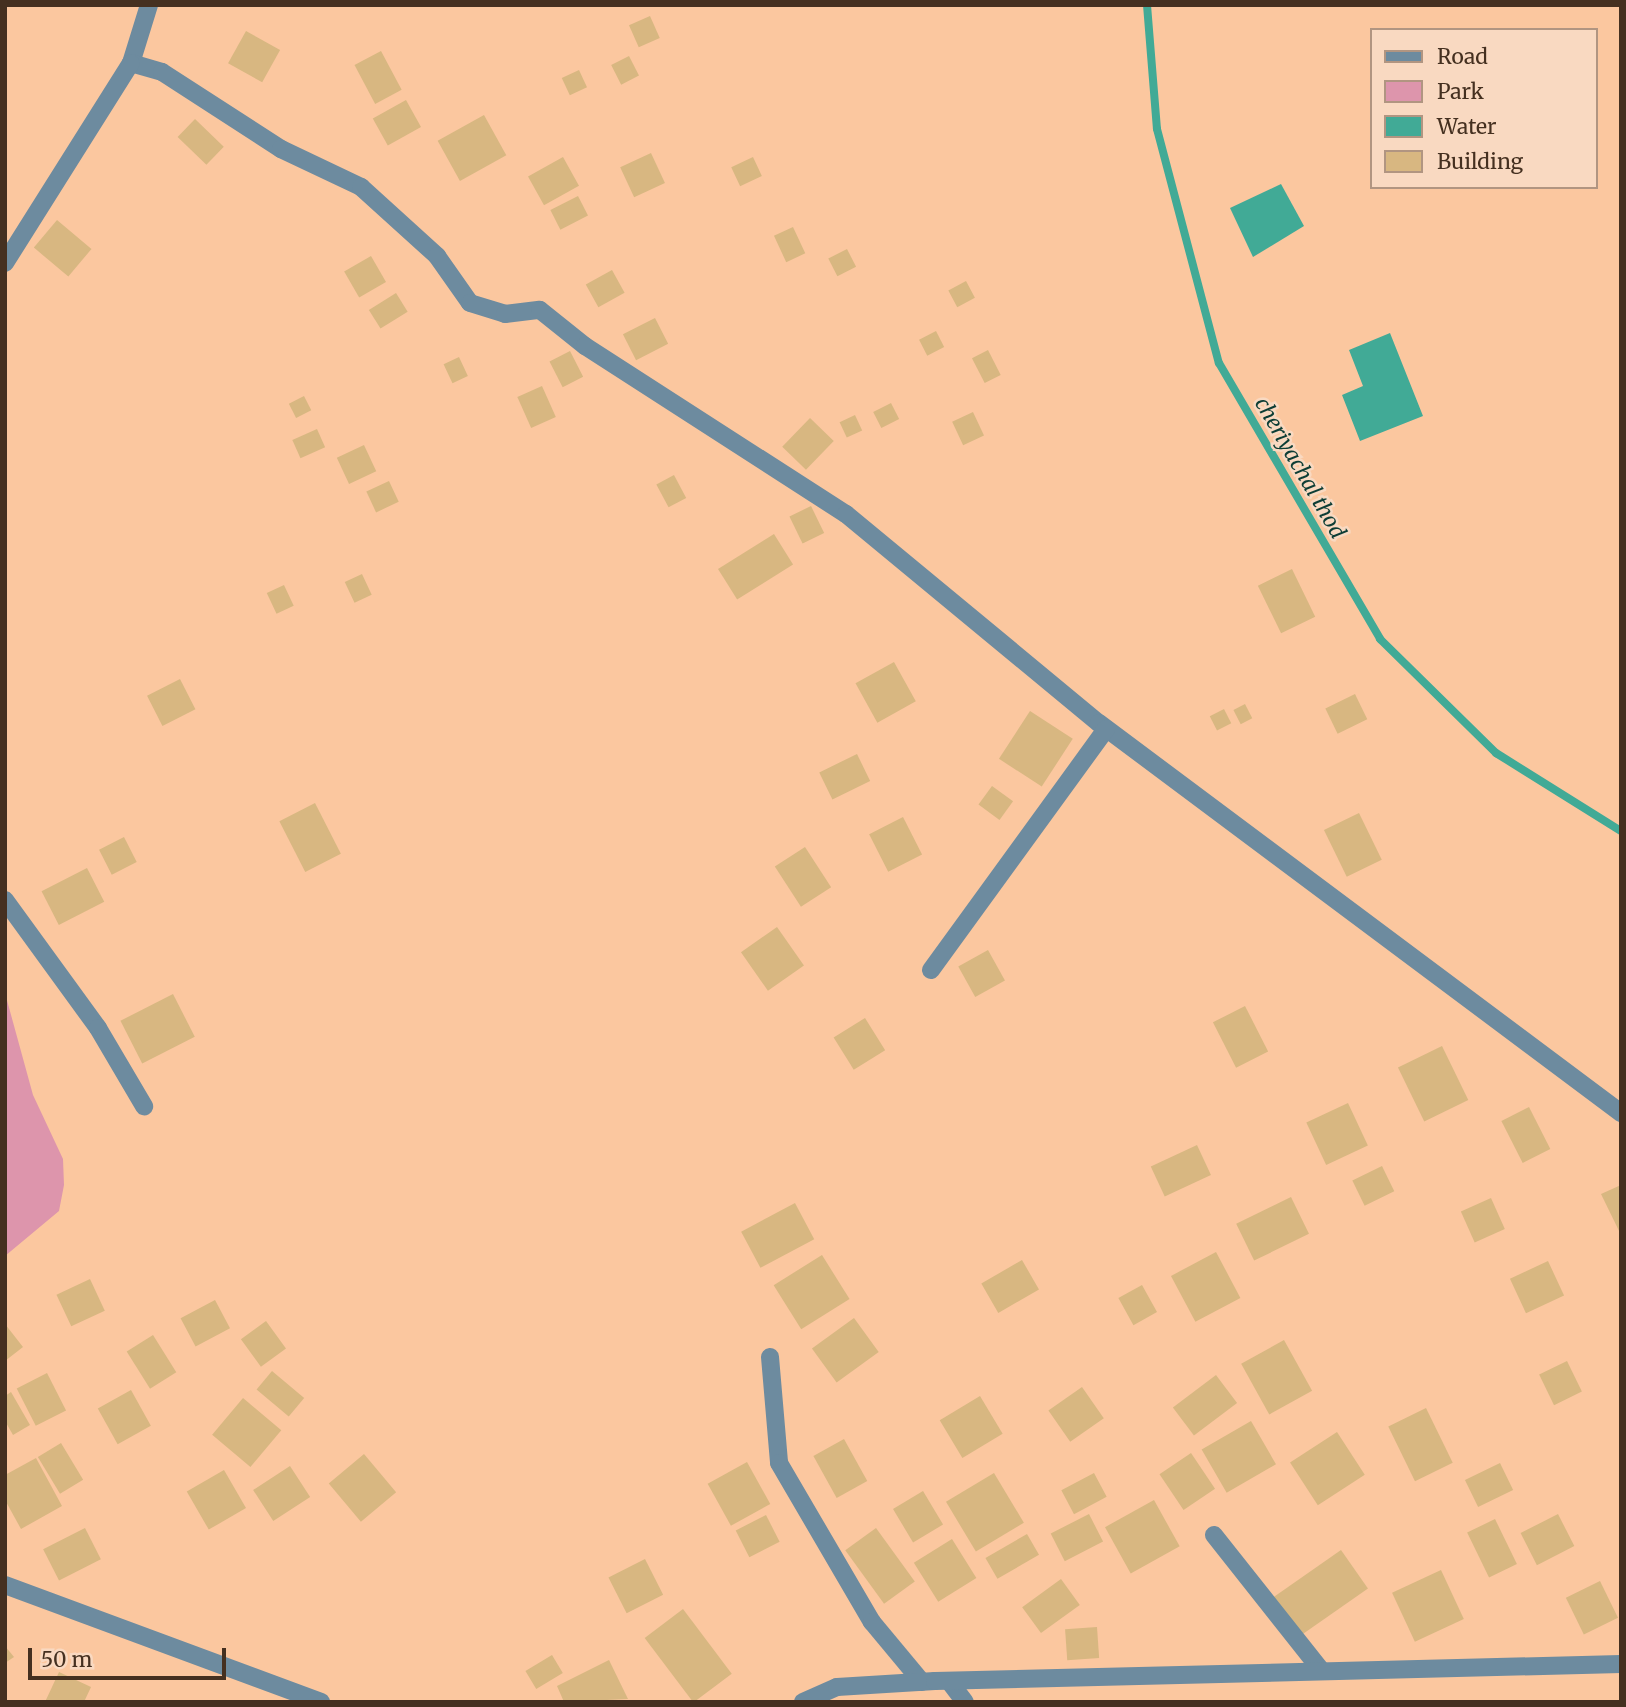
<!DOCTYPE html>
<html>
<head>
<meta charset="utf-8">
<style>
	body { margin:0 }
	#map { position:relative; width:1626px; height:1707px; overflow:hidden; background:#fbc79f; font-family:Merriweather,serif }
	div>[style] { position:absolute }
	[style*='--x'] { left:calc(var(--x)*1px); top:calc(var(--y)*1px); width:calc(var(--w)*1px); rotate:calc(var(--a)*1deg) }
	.green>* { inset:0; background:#dd95ac }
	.water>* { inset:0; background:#41aa96 }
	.stream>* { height:8px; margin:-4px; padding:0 4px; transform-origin:4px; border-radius:4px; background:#41aa96 }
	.building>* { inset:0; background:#d8b781; transform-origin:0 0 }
	.minor>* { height:18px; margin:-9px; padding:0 9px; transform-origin:9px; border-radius:9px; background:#6d8b9f }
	span { translate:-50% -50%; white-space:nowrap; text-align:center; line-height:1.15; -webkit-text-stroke:5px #f9d9c1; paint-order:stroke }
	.water-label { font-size:21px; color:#0d3d35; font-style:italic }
	.frame { position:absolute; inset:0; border:7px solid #453020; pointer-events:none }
	.legend { position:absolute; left:1370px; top:28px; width:228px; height:161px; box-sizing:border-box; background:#f9d9c1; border:2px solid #b19581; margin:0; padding:9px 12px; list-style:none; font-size:21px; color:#453020 }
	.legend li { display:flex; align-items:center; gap:14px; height:35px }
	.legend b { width:35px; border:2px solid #b19581 }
	.scale { position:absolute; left:28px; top:1648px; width:198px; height:32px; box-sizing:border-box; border:4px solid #453020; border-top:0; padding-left:9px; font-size:21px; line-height:24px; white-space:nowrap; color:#453020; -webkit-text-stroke:5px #f9d9c1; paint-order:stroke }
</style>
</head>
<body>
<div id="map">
	<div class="green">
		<i style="clip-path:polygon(5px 993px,33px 1095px,63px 1159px,64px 1185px,59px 1211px,5px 1256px)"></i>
	</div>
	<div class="water">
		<i style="clip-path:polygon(1281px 184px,1304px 226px,1253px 257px,1230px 208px)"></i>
		<i style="clip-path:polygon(1390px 333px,1423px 416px,1360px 441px,1342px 395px,1363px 386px,1349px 350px)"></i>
	</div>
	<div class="stream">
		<i style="--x:1147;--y:5;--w:124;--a:85.4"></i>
		<i style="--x:1157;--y:129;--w:242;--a:75.2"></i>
		<i style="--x:1219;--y:363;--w:320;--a:59.7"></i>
		<i style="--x:1380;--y:639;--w:163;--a:44.5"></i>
		<i style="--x:1496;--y:753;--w:147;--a:32"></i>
	</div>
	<div class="building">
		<i style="left:650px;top:16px;width:24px;height:23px;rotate:66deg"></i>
		<i style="left:246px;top:31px;width:39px;height:37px;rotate:29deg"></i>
		<i style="left:381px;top:51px;width:44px;height:30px;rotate:62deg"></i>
		<i style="left:629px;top:56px;width:22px;height:20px;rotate:63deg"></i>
		<i style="left:579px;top:70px;width:19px;height:19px;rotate:65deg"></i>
		<i style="left:406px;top:100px;width:31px;height:38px;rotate:61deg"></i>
		<i style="left:484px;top:115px;width:46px;height:53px;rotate:61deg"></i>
		<i style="left:195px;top:119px;width:40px;height:25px;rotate:44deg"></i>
		<i style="left:651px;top:153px;width:33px;height:34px;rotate:65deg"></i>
		<i style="left:563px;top:157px;width:33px;height:40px;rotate:61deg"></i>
		<i style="left:753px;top:157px;width:21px;height:24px;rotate:65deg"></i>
		<i style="left:578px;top:196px;width:22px;height:31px;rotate:63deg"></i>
		<i style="left:57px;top:220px;width:45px;height:36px;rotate:40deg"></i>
		<i style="left:793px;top:227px;width:29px;height:21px;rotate:65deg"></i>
		<i style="left:847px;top:249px;width:20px;height:21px;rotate:63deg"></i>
		<i style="left:371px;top:256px;width:30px;height:31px;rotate:60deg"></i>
		<i style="left:612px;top:270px;width:26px;height:30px;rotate:61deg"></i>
		<i style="left:966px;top:281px;width:19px;height:20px;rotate:62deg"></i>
		<i style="left:396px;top:293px;width:22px;height:32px;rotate:58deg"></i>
		<i style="left:655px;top:318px;width:29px;height:36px;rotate:63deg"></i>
		<i style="left:936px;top:331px;width:18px;height:19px;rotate:63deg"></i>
		<i style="left:988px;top:350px;width:28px;height:18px;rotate:63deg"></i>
		<i style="left:570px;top:351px;width:29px;height:23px;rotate:63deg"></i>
		<i style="left:459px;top:357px;width:21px;height:17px;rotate:65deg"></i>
		<i style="left:542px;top:386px;width:34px;height:27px;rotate:66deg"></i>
		<i style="left:304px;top:396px;width:16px;height:17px;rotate:63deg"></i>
		<i style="left:891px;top:403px;width:18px;height:20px;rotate:63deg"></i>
		<i style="left:973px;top:412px;width:26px;height:23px;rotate:65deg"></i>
		<i style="left:855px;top:415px;width:17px;height:17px;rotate:65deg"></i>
		<i style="left:810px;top:418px;width:33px;height:40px;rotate:44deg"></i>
		<i style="left:317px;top:429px;width:20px;height:27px;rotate:66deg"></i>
		<i style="left:364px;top:445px;width:29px;height:30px;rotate:65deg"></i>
		<i style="left:674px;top:475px;width:26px;height:20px;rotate:62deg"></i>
		<i style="left:389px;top:481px;width:23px;height:25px;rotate:65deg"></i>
		<i style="left:811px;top:506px;width:30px;height:24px;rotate:64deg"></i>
		<i style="left:774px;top:534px;width:36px;height:66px;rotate:58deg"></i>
		<i style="left:1292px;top:569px;width:53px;height:38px;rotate:64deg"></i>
		<i style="left:362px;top:574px;width:23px;height:19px;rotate:65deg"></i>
		<i style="left:284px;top:585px;width:23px;height:19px;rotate:65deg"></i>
		<i style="left:894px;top:662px;width:45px;height:44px;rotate:61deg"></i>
		<i style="left:180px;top:679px;width:34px;height:37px;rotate:63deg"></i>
		<i style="left:1355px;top:694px;width:28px;height:33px;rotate:64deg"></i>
		<i style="left:1245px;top:704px;width:16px;height:13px;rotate:63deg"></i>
		<i style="left:1224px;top:709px;width:16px;height:16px;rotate:63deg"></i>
		<i style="left:1030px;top:711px;width:51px;height:57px;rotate:33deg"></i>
		<i style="left:857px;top:754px;width:30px;height:42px;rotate:64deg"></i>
		<i style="left:992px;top:786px;width:26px;height:23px;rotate:36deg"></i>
		<i style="left:315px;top:803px;width:57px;height:40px;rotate:63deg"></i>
		<i style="left:1359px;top:813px;width:52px;height:39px;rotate:64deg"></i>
		<i style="left:903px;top:817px;width:42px;height:38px;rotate:63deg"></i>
		<i style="left:124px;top:837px;width:28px;height:28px;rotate:63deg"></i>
		<i style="left:805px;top:847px;width:48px;height:36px;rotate:57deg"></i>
		<i style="left:87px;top:868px;width:38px;height:51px;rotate:63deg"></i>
		<i style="left:777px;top:927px;width:47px;height:44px;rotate:55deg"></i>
		<i style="left:988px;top:950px;width:35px;height:34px;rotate:61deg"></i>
		<i style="left:173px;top:994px;width:48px;height:59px;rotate:63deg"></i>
		<i style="left:1245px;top:1006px;width:51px;height:36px;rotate:63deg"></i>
		<i style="left:865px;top:1018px;width:38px;height:37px;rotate:58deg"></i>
		<i style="left:1442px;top:1046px;width:60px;height:49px;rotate:64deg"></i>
		<i style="left:1348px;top:1103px;width:47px;height:46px;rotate:65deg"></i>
		<i style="left:1529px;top:1107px;width:47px;height:31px;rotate:63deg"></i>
		<i style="left:1197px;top:1145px;width:33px;height:51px;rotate:65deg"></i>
		<i style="left:1382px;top:1166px;width:28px;height:33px;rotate:64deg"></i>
		<i style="clip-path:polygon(1621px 1185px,1621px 1235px,1601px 1194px)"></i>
		<i style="left:1291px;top:1197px;width:41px;height:61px;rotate:64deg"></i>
		<i style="left:1491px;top:1198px;width:34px;height:33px;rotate:66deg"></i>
		<i style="left:795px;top:1203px;width:41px;height:61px;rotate:62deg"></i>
		<i style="left:1216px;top:1252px;width:52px;height:51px;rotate:62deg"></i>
		<i style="left:822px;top:1255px;width:52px;height:57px;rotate:58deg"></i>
		<i style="left:1022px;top:1260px;width:34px;height:47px;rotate:60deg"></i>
		<i style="left:1548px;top:1261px;width:38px;height:42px;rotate:65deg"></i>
		<i style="left:90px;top:1279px;width:35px;height:37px;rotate:65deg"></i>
		<i style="left:1142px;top:1285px;width:31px;height:27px;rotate:61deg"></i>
		<i style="left:215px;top:1300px;width:32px;height:39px;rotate:62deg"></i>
		<i style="left:854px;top:1318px;width:42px;height:52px;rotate:54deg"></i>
		<i style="left:266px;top:1321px;width:34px;height:31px;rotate:54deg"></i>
		<i style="clip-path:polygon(5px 1324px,23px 1347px,5px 1361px)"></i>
		<i style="left:153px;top:1335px;width:44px;height:31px;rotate:58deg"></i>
		<i style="left:1284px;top:1340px;width:58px;height:49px;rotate:61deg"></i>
		<i style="left:1567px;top:1361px;width:34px;height:31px;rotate:64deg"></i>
		<i style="left:272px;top:1371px;width:42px;height:24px;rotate:40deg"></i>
		<i style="left:47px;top:1373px;width:42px;height:34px;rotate:63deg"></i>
		<i style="left:1216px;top:1375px;width:35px;height:54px;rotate:53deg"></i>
		<i style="left:1082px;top:1387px;width:38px;height:41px;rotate:55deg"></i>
		<i style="left:131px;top:1390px;width:41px;height:38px;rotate:61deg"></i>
		<i style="clip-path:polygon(11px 1392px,30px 1425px,13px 1435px,5px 1421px,5px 1396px)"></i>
		<i style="left:980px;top:1396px;width:44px;height:47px;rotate:59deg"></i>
		<i style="left:243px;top:1398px;width:50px;height:48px;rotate:40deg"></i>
		<i style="left:1426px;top:1408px;width:61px;height:42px;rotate:64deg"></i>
		<i style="left:1251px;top:1421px;width:50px;height:57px;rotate:60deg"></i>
		<i style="left:1337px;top:1432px;width:51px;height:56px;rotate:57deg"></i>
		<i style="left:844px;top:1439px;width:48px;height:35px;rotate:61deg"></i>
		<i style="left:61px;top:1443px;width:43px;height:27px;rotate:59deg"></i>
		<i style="left:1191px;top:1453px;width:43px;height:38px;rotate:56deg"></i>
		<i style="left:364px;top:1454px;width:50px;height:46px;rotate:50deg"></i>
		<i style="clip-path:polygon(36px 1458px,62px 1506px,21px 1529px,5px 1500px,5px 1475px)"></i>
		<i style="left:747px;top:1462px;width:48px;height:45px;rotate:61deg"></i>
		<i style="left:1500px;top:1463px;width:30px;height:39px;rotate:64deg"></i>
		<i style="left:290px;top:1466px;width:37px;height:44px;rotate:57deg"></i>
		<i style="left:224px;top:1470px;width:44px;height:43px;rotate:60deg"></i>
		<i style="left:994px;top:1473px;width:58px;height:56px;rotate:59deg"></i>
		<i style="left:1094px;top:1473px;width:27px;height:37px;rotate:62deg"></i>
		<i style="left:923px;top:1491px;width:39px;height:35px;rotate:59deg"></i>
		<i style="left:1154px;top:1500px;width:53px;height:56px;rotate:61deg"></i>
		<i style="left:1089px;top:1514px;width:31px;height:43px;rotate:63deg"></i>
		<i style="left:1558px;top:1514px;width:36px;height:42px;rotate:63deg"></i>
		<i style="left:766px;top:1515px;width:30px;height:34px;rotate:63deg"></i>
		<i style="left:1495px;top:1519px;width:50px;height:31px;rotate:64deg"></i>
		<i style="left:85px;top:1528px;width:35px;height:47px;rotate:63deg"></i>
		<i style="left:876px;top:1528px;width:66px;height:38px;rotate:54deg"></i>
		<i style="left:1027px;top:1534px;width:24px;height:48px;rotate:60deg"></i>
		<i style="left:952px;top:1539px;width:46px;height:45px;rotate:58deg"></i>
		<i style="left:1341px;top:1550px;width:47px;height:83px;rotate:55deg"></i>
		<i style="left:645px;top:1559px;width:40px;height:41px;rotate:63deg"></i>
		<i style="left:1441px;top:1570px;width:54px;height:54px;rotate:65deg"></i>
		<i style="left:1061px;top:1579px;width:32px;height:48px;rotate:54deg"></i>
		<i style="left:1600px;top:1581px;width:41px;height:38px;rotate:64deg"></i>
		<i style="left:683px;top:1609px;width:81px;height:48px;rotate:53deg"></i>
		<i style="left:1097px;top:1627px;width:31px;height:32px;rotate:86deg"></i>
		<i style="clip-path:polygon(5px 1646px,14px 1657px,5px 1663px)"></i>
		<i style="left:552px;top:1655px;width:21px;height:31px;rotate:59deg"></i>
		<i style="clip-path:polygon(609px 1660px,628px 1699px,564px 1702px,557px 1686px)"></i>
		<i style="clip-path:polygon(59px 1672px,91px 1687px,84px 1702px,45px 1702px)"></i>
	</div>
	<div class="minor">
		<i style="--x:149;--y:5;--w:61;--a:107.2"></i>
		<i style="--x:131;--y:63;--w:32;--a:16"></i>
		<i style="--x:162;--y:72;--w:142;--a:32.9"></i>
		<i style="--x:281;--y:149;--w:89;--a:25.4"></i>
		<i style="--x:361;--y:187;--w:103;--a:42.2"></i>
		<i style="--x:437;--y:256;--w:57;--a:54.9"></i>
		<i style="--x:470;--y:303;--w:37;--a:17"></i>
		<i style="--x:505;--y:314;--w:35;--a:-7"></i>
		<i style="--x:540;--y:310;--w:58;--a:38.7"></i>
		<i style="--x:585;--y:346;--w:310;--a:32.8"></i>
		<i style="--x:846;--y:514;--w:328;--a:39.6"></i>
		<i style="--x:1099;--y:723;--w:652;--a:36.76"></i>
		<i style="--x:5;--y:263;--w:236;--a:-57.8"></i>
		<i style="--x:5;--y:900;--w:158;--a:54"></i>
		<i style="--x:98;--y:1028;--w:91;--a:59.5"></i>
		<i style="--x:931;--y:970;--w:298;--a:-54"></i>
		<i style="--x:770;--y:1357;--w:106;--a:85.1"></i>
		<i style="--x:779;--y:1463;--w:184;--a:59.7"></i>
		<i style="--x:872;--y:1622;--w:78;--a:50.2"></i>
		<i style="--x:1214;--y:1535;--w:172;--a:51.6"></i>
		<i style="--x:5;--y:1585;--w:337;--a:20.3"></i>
		<i style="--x:949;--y:1681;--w:26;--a:53"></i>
		<i style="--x:803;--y:1702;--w:37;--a:-24"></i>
		<i style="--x:837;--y:1687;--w:98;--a:-3.5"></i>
		<i style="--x:935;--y:1681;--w:686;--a:-1.42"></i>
	</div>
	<div class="water-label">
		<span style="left:1300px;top:468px;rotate:60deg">cheriyachal thod</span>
	</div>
	<div class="frame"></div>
	<ul class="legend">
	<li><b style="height:9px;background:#6d8b9f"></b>Road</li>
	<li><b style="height:19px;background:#dd95ac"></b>Park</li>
	<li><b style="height:19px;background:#41aa96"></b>Water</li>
	<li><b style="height:19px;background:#d8b781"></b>Building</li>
	</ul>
	<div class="scale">50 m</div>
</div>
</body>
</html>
